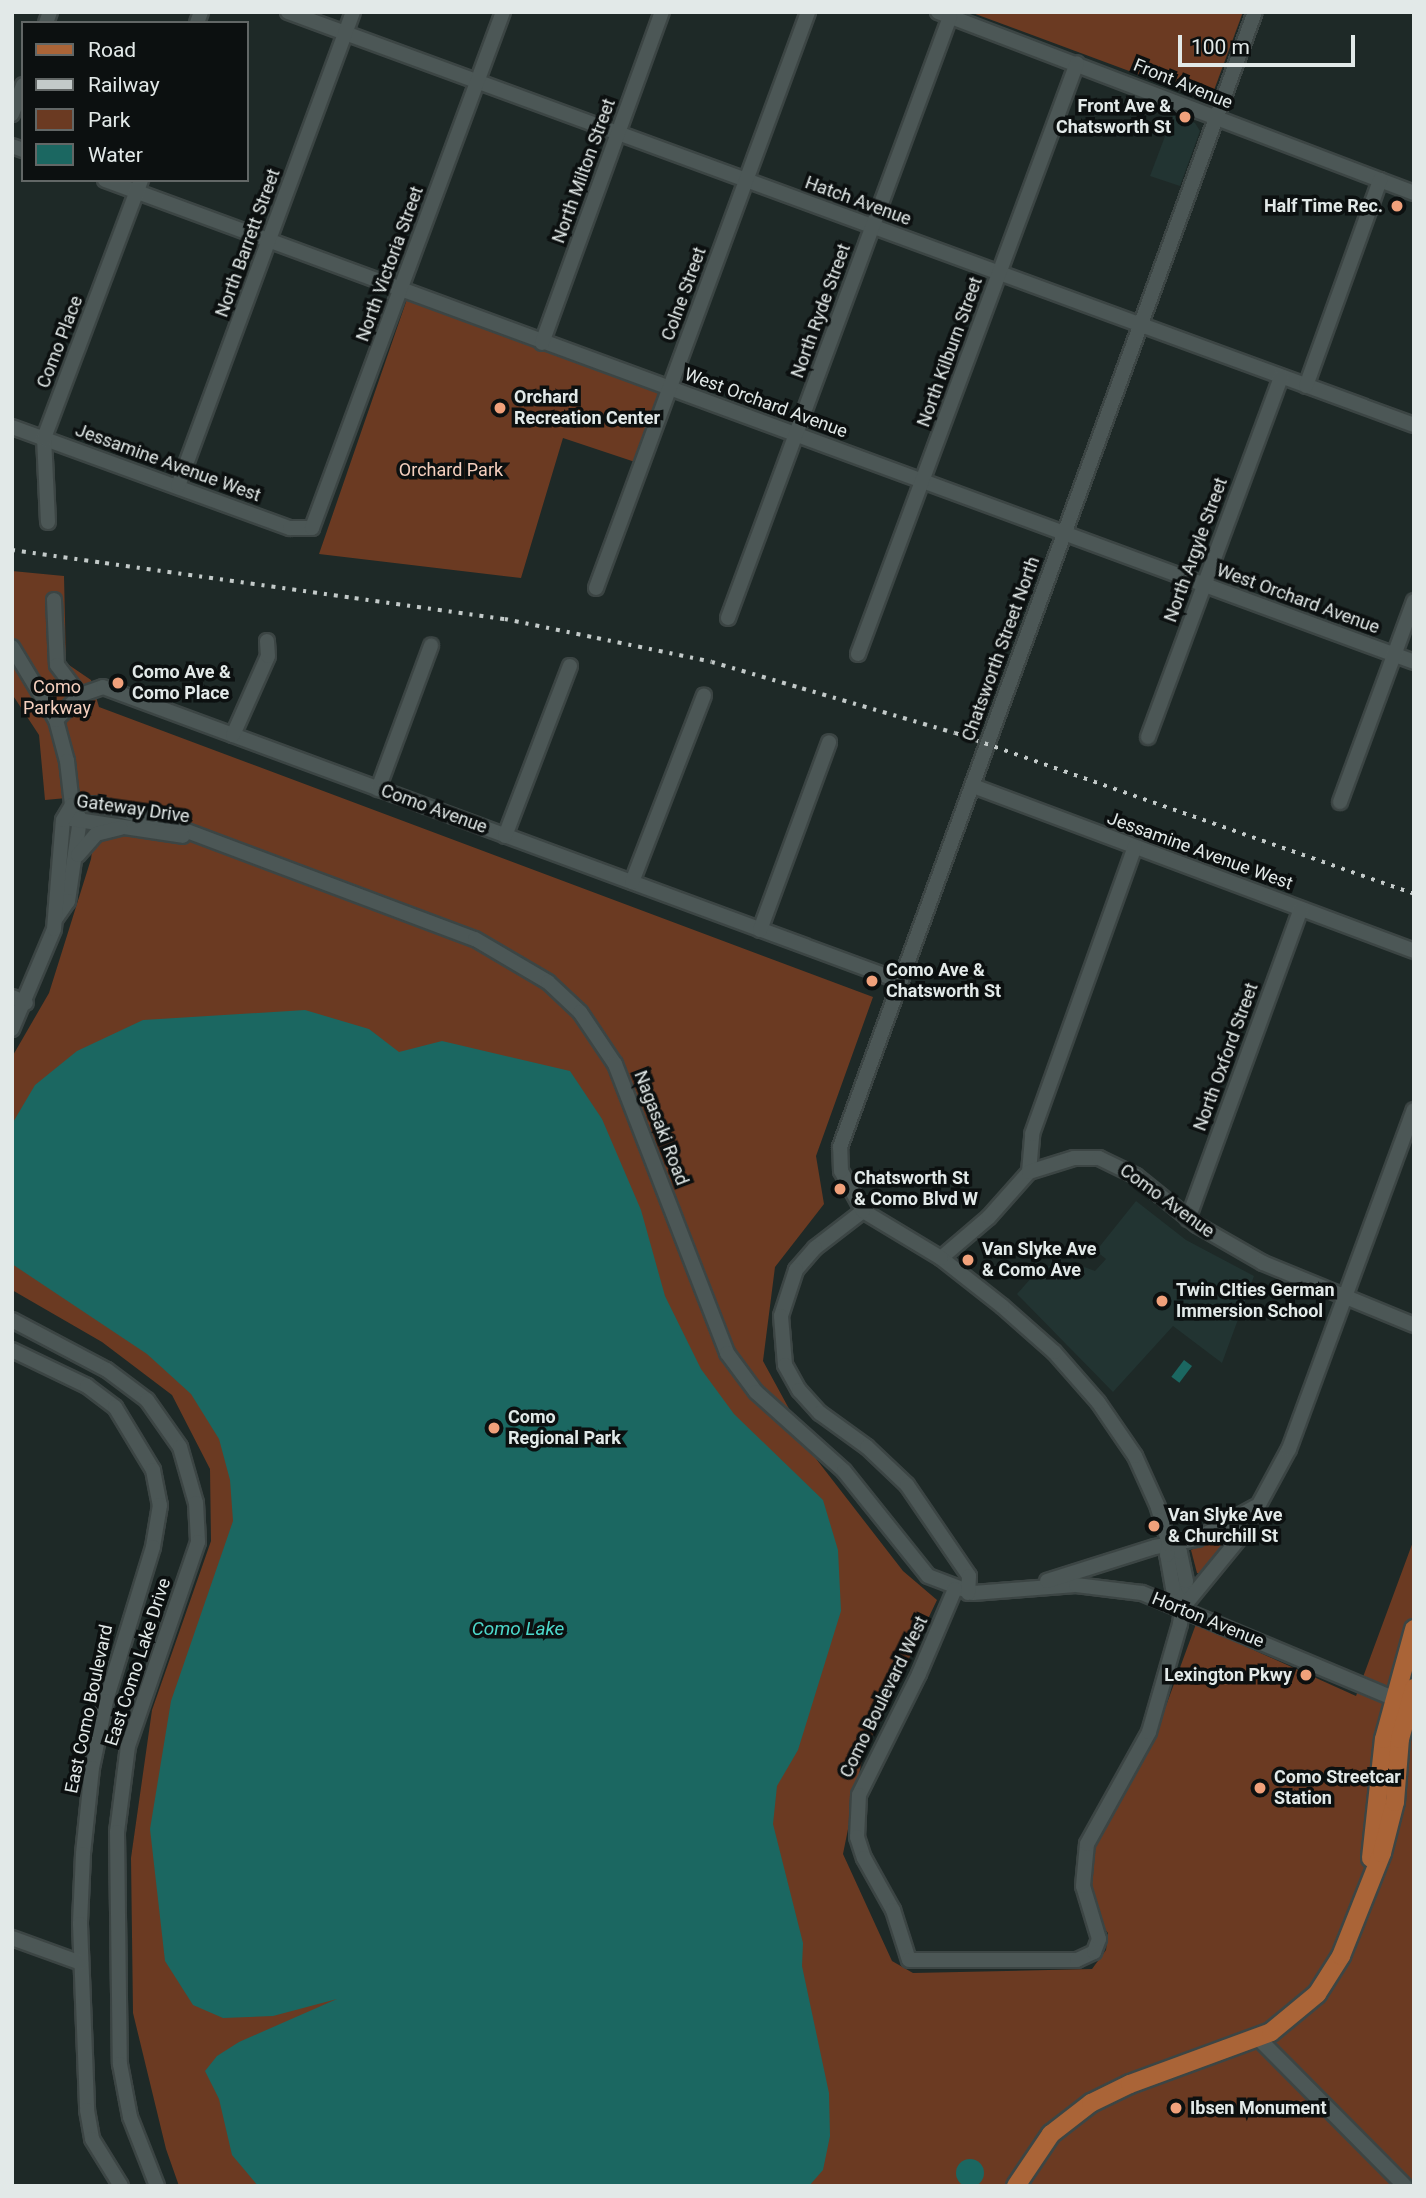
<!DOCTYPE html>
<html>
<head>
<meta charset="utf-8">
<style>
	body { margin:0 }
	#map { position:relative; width:1426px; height:2198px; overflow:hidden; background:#1e2927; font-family:Roboto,sans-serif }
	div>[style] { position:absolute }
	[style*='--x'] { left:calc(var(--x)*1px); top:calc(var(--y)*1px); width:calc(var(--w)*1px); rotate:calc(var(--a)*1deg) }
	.built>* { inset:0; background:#223432 }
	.green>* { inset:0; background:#6b3a22 }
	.water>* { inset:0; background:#1b6761; transform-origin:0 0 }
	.round { border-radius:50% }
	.roads { filter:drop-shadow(2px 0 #3c4544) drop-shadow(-2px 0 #3c4544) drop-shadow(0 2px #3c4544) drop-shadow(0 -2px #3c4544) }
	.minor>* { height:14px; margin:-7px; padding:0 7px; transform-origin:7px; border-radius:7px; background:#4c5756 }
	.major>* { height:18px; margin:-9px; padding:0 9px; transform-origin:9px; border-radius:9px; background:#aa6437 }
	.rail>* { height:3.5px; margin-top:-1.75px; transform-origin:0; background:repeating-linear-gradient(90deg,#c3cac9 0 3.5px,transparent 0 10.5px) }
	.dots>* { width:19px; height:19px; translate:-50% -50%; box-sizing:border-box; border:4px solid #0c1010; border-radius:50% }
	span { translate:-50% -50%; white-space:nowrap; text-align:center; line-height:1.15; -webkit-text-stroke:7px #0c1010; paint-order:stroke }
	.street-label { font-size:18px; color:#e2e9e8 }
	.poi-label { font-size:18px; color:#e2e9e8; font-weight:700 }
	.right { translate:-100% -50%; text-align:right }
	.left { translate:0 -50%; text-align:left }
	.park-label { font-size:18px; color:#f5d0bf }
	.water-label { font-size:19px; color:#4dd9cc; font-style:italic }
	.frame { position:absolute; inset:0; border:14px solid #e2e9e8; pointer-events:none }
	.legend { position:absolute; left:21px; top:21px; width:228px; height:161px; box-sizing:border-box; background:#0c1010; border:2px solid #626766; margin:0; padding:9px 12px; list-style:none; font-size:21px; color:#e2e9e8 }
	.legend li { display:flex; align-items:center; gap:14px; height:35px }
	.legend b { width:35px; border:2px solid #626766 }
	.scale { position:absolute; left:1178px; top:35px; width:177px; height:32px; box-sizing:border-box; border:4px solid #e2e9e8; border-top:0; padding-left:9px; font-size:21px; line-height:24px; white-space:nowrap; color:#e2e9e8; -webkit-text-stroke:5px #0c1010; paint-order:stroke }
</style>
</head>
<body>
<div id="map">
	<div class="built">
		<i style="clip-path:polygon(1173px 115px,1195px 123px,1200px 131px,1180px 186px,1150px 176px)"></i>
		<i style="clip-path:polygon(1136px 1201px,1186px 1240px,1254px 1276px,1222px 1363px,1173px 1326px,1113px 1392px,1017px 1294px,1040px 1268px,1071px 1262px,1095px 1271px,1106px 1259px,1096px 1251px)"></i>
	</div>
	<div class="green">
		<i style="clip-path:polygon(970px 12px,1243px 12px,1210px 101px)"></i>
		<i style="clip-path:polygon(407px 299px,663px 393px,638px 463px,563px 438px,521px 578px,319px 554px)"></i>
		<i style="clip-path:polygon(12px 571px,64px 576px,66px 663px,91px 680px,99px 707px,873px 997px,816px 1156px,824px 1204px,775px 1267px,763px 1361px,817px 1460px,903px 1571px,937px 1600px,863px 1755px,843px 1854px,892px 1961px,913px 1973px,1092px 1969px,1106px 1950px,1108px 1933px,1093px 1915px,1089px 1898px,1089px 1856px,1156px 1733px,1196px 1624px,1356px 1696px,1414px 1539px,1414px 2186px,179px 2186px,166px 2149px,133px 2013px,131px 1858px,152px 1710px,211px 1541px,210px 1469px,172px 1395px,102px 1342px,12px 1290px,12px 1057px,49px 993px,91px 859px,99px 795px,45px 800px,39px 735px,12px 694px)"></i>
		<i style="clip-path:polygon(1243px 1523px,1201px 1574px,1197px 1573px,1191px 1550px)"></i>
	</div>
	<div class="water">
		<i style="clip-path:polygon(305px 1010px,369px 1029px,399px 1052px,442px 1041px,570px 1071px,602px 1119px,641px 1210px,665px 1296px,701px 1369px,734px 1414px,823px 1500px,838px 1550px,841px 1611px,798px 1750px,777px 1786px,773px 1824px,803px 1943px,802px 1966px,829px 2093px,830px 2136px,823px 2170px,809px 2186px,258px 2186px,232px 2155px,219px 2099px,205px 2071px,217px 2056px,239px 2042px,337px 1999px,273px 2016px,223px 2018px,193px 2005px,165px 1961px,150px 1829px,171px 1701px,233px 1521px,230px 1480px,219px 1439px,191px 1394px,147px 1354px,12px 1264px,12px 1124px,35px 1085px,77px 1051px,143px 1020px)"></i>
		<i style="left:1184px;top:1360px;width:10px;height:21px;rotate:37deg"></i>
		<i class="round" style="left:956px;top:2159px;width:28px;height:28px"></i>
	</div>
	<div class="roads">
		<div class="minor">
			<i style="--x:288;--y:12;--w:1199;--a:20.14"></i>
			<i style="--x:938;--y:12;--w:509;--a:20.82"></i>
			<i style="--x:46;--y:23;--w:12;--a:-70"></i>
			<i style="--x:197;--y:23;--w:12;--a:-70"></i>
			<i style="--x:12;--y:114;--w:31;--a:-69"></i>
			<i style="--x:12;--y:146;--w:12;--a:20"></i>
			<i style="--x:105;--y:180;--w:1395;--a:20.21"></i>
			<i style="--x:542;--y:343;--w:352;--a:-70.1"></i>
			<i style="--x:1306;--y:386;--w:219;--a:-70.2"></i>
			<i style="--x:12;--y:427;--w:296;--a:20"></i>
			<i style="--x:290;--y:528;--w:22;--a:0"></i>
			<i style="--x:312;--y:528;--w:550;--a:-69.69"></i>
			<i style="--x:178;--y:486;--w:505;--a:-69.74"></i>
			<i style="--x:48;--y:522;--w:84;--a:-92.7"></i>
			<i style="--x:44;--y:438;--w:276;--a:-69.4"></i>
			<i style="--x:596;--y:588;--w:614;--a:-69.79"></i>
			<i style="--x:54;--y:600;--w:65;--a:87.4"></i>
			<i style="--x:57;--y:665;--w:38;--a:53"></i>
			<i style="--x:728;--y:618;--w:641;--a:-69.73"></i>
			<i style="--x:12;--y:647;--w:85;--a:58.9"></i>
			<i style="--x:56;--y:720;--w:42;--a:75"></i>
			<i style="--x:67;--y:761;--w:44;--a:83.5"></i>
			<i style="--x:72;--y:805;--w:16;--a:60"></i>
			<i style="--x:80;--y:819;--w:83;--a:98.3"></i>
			<i style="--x:68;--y:901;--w:21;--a:125"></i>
			<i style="--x:858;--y:654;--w:630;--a:-69.67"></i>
			<i style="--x:56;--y:720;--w:35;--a:-46"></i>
			<i style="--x:80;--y:695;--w:24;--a:-19"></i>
			<i style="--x:103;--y:687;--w:849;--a:20.25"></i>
			<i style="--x:233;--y:735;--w:86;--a:-66.1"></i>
			<i style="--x:268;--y:656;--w:15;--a:-94"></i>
			<i style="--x:1148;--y:737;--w:384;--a:-69.7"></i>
			<i style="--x:973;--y:786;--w:471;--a:20.5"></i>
			<i style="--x:378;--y:789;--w:153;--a:-69.7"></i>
			<i style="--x:1340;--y:802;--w:214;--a:-69.8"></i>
			<i style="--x:72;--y:805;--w:24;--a:-2"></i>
			<i style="--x:96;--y:804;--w:69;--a:15"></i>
			<i style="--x:163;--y:822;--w:333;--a:20.6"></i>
			<i style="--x:475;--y:939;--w:85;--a:30.5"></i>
			<i style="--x:548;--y:982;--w:44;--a:43.2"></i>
			<i style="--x:580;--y:1012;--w:63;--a:56.1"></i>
			<i style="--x:615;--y:1064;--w:310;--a:68.8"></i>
			<i style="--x:727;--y:1353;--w:49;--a:53.4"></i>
			<i style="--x:756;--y:1392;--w:118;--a:41.9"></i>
			<i style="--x:844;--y:1471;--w:134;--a:51.3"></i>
			<i style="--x:928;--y:1576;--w:48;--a:20.7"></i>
			<i style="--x:973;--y:1593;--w:103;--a:-4.4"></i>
			<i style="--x:1076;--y:1585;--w:66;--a:6.9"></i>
			<i style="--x:1142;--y:1593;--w:272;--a:22.7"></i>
			<i style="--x:71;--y:819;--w:113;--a:8.6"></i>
			<i style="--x:505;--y:836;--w:182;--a:-69.1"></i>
			<i style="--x:78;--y:855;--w:28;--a:-49"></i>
			<i style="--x:96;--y:834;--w:25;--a:-14"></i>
			<i style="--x:632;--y:882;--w:200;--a:-68.9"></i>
			<i style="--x:760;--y:930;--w:200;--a:-69.8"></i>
			<i style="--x:12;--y:997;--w:15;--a:23"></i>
			<i style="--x:12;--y:1029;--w:108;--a:-67.2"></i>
			<i style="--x:54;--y:929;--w:109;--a:-85.3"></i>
			<i style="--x:63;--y:820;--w:17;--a:-59"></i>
			<i style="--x:1029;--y:1172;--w:38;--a:-85"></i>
			<i style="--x:1032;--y:1134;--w:305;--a:-70.3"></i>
			<i style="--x:863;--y:1211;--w:61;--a:142.4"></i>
			<i style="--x:815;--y:1248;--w:29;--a:131"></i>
			<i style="--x:796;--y:1270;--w:48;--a:108.1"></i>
			<i style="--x:781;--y:1316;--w:49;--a:85.3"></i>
			<i style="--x:785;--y:1365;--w:29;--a:61"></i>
			<i style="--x:799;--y:1390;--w:31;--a:48"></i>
			<i style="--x:820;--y:1413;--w:58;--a:35.9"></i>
			<i style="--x:867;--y:1447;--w:55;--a:43.5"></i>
			<i style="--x:907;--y:1485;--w:110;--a:55.7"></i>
			<i style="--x:969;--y:1576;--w:17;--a:93"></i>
			<i style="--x:1188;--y:1219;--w:330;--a:-70"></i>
			<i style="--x:941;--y:1258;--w:63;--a:-40.5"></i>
			<i style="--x:989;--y:1217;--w:60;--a:-48.4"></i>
			<i style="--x:1029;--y:1172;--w:47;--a:-17.3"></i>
			<i style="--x:1074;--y:1158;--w:25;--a:0"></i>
			<i style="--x:1099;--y:1158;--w:41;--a:25.9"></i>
			<i style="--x:1136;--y:1176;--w:78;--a:38.8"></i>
			<i style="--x:1197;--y:1225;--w:76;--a:29.9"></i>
			<i style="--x:1263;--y:1263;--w:163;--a:22.3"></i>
			<i style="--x:12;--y:1320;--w:107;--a:27.8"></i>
			<i style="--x:107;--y:1370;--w:50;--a:36.9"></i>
			<i style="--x:147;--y:1400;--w:57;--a:54.9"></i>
			<i style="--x:180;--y:1447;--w:58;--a:74.1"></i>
			<i style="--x:196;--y:1503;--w:39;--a:87"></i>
			<i style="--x:198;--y:1542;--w:216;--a:108.9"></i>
			<i style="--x:128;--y:1746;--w:87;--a:97.3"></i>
			<i style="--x:117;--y:1832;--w:232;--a:89.3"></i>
			<i style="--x:120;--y:2064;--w:54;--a:79.3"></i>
			<i style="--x:130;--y:2117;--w:74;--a:68.6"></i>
			<i style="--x:12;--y:1350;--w:83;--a:25.6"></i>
			<i style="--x:87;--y:1386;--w:35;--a:37"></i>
			<i style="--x:115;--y:1407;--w:74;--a:58.9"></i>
			<i style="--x:153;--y:1470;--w:36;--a:79"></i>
			<i style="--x:160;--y:1505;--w:43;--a:99.5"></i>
			<i style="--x:153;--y:1547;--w:161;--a:107"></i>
			<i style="--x:106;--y:1701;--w:68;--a:101.8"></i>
			<i style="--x:92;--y:1768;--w:86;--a:96"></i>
			<i style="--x:83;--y:1854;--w:70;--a:92.5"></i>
			<i style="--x:80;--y:1924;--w:186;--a:87.8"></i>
			<i style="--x:87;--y:2110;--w:29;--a:80"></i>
			<i style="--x:92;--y:2139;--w:55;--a:58.3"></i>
			<i style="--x:1047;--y:1581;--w:113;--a:-17.5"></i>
			<i style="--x:1155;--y:1547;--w:43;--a:-10.8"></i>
			<i style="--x:1197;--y:1539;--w:66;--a:-28.9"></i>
			<i style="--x:955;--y:1589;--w:92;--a:113"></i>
			<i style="--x:919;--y:1674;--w:135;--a:116.4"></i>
			<i style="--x:859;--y:1795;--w:42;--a:92.7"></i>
			<i style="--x:857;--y:1837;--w:22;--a:72"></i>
			<i style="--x:864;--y:1858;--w:60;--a:60.9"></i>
			<i style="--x:893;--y:1910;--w:52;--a:72.3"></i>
			<i style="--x:909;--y:1960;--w:168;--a:0"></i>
			<i style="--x:1077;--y:1960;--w:19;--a:-25"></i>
			<i style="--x:1094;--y:1952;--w:14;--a:-69"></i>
			<i style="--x:1099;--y:1939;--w:55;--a:-106.8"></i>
			<i style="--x:1083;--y:1886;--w:42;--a:-84.6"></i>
			<i style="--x:1087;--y:1844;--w:128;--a:-61"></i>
			<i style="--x:1149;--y:1732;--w:112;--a:-74"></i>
			<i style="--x:1180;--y:1624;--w:43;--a:-82.1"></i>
			<i style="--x:1186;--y:1581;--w:30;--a:-102"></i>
			<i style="--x:1180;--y:1552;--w:14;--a:-144"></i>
			<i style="--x:1184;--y:1606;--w:93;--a:-50.7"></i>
			<i style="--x:1243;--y:1534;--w:97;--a:-61.6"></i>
			<i style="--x:1289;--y:1449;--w:361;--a:-69.8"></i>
			<i style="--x:1183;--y:1607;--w:21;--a:-118"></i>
			<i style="--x:1173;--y:1588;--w:34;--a:-100"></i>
			<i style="--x:1167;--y:1555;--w:11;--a:-80"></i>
			<i style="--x:1169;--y:1544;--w:39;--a:-107"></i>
			<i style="--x:1158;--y:1507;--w:56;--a:-114.3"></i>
			<i style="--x:1135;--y:1456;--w:65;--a:-124.4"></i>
			<i style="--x:1098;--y:1402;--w:67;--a:-131.3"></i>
			<i style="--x:1054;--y:1352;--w:69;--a:-138.5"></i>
			<i style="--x:1002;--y:1306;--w:78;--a:-141.8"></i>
			<i style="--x:941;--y:1258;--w:91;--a:-148.9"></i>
			<i style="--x:863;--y:1211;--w:46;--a:-118.8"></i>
			<i style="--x:841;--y:1171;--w:24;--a:-92"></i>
			<i style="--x:840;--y:1147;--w:1208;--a:-69.92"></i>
			<i style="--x:12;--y:1938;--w:73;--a:19.9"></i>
			<i style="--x:1258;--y:2038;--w:209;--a:45.2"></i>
		</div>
		<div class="major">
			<i style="--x:1371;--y:1858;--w:120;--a:-83.8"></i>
			<i style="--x:1384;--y:1739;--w:114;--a:-74.7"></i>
			<i style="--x:1016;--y:2186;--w:63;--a:-56.1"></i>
			<i style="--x:1051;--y:2134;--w:51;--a:-37.8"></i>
			<i style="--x:1091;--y:2103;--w:43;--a:-26"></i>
			<i style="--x:1130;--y:2084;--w:150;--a:-20.2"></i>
			<i style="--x:1271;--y:2032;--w:60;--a:-39.6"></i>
			<i style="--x:1317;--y:1994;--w:45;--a:-57.7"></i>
			<i style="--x:1341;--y:1956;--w:111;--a:-68.3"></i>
			<i style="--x:1382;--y:1853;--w:53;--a:-75.7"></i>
			<i style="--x:1395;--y:1802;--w:63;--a:-85.5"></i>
			<i style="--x:1400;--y:1739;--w:53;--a:-74.6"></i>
		</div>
	</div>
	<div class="rail">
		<i style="--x:12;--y:550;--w:498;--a:8"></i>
		<i style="--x:505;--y:619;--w:211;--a:11.7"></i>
		<i style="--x:712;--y:662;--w:253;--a:16.3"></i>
		<i style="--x:955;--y:733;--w:486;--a:19.3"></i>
	</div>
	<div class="dots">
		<i style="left:1185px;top:117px;background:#f1a17b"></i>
		<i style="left:1397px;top:206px;background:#f1a17b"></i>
		<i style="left:500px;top:408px;background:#f1a17b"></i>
		<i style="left:118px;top:683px;background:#f1a17b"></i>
		<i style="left:872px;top:981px;background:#f1a17b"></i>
		<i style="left:840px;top:1189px;background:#f1a17b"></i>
		<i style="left:968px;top:1260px;background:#f1a17b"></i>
		<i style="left:1162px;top:1301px;background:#f1a17b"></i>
		<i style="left:494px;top:1428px;background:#f1a17b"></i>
		<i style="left:1154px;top:1526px;background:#f1a17b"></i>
		<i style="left:1306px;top:1675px;background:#f1a17b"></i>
		<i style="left:1260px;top:1788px;background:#f1a17b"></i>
		<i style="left:1176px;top:2108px;background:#f1a17b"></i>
	</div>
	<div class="street-label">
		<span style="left:1183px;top:84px;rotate:22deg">Front Avenue</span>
		<span style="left:584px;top:171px;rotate:-70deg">North Milton Street</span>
		<span style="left:858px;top:201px;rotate:20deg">Hatch Avenue</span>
		<span style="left:248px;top:243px;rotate:-70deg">North Barrett Street</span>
		<span style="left:390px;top:264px;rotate:-70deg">North Victoria Street</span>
		<span style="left:684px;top:294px;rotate:-70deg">Colne Street</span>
		<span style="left:821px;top:311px;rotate:-70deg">North Ryde Street</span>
		<span style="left:60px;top:342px;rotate:-69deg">Como Place</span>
		<span style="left:950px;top:352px;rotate:-70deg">North Kilburn Street</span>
		<span style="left:766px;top:403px;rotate:20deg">West Orchard Avenue</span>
		<span style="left:168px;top:463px;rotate:20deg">Jessamine Avenue West</span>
		<span style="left:1196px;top:550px;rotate:-70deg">North Argyle Street</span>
		<span style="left:1298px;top:599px;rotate:20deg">West Orchard Avenue</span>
		<span style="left:1001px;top:649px;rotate:-70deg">Chatsworth Street North</span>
		<span style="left:133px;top:809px;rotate:8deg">Gateway Drive</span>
		<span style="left:434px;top:809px;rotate:20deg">Como Avenue</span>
		<span style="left:1200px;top:851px;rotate:20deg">Jessamine Avenue West</span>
		<span style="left:1226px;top:1057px;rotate:-70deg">North Oxford Street</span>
		<span style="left:661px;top:1128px;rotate:69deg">Nagasaki Road</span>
		<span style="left:1167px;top:1201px;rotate:36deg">Como Avenue</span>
		<span style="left:1208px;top:1620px;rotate:22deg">Horton Avenue</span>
		<span style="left:138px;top:1662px;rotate:-72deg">East Como Lake Drive</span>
		<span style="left:884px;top:1697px;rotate:-64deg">Como Boulevard West</span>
		<span style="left:89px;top:1709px;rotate:-78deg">East Como Boulevard</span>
	</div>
	<div class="poi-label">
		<span class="right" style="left:1171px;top:117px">Front Ave &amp;<br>Chatsworth St</span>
		<span class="right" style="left:1383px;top:206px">Half Time Rec.</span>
		<span class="left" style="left:514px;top:408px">Orchard<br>Recreation Center</span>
		<span class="left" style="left:132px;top:683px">Como Ave &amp;<br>Como Place</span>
		<span class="left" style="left:886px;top:981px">Como Ave &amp;<br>Chatsworth St</span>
		<span class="left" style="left:854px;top:1189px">Chatsworth St<br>&amp; Como Blvd W</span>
		<span class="left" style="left:982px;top:1260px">Van Slyke Ave<br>&amp; Como Ave</span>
		<span class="left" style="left:1176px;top:1301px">Twin CIties German<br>Immersion School</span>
		<span class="left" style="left:508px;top:1428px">Como<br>Regional Park</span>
		<span class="left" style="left:1168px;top:1526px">Van Slyke Ave<br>&amp; Churchill St</span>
		<span class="right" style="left:1292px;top:1675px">Lexington Pkwy</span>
		<span class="left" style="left:1274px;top:1788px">Como Streetcar<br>Station</span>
		<span class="left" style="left:1190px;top:2108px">Ibsen Monument</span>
	</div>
	<div class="park-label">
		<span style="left:451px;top:470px">Orchard Park</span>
		<span style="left:57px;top:698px">Como<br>Parkway</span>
	</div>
	<div class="water-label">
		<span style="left:518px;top:1629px">Como Lake</span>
	</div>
	<div class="frame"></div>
	<ul class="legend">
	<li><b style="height:9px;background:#aa6437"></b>Road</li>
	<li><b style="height:9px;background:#c3cac9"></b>Railway</li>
	<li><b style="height:19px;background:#6b3a22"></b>Park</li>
	<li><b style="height:19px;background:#1b6761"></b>Water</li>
	</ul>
	<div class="scale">100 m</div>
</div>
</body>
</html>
